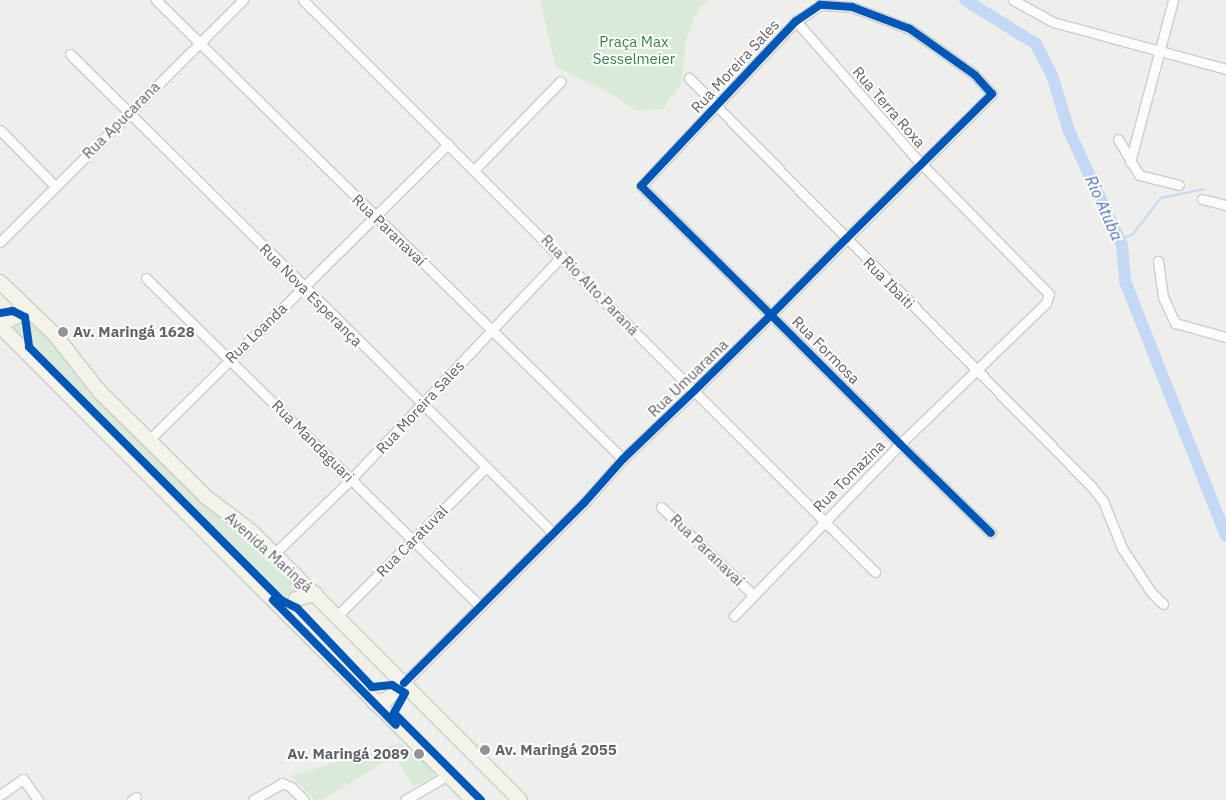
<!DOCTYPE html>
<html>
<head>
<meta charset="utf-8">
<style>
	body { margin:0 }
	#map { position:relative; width:1226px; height:800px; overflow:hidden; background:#eeeeea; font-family:"IBM Plex Sans",sans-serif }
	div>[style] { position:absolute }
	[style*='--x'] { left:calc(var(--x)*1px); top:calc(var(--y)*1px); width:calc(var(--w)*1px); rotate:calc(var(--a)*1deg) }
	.green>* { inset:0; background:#d9ead9 }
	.stream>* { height:2px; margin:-1px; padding:0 1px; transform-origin:1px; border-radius:1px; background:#c2d8f5 }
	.river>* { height:12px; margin:-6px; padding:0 6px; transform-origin:6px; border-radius:6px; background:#c2d8f5 }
	.roads { filter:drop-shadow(1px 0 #cbcccc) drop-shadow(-1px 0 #cbcccc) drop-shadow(0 1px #cbcccc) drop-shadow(0 -1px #cbcccc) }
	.street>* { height:9px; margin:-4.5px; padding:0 4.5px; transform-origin:4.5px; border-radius:4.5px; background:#fcfcfc }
	.primary>* { height:14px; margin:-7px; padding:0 7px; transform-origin:7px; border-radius:7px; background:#f3f3ea }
	.cycleway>* { height:8px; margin:-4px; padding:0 4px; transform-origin:4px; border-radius:4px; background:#0057b8 }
	.dots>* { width:14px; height:14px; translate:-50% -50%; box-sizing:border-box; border:2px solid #fff; border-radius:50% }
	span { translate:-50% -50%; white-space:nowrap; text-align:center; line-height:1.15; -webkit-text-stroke:4px #fff; paint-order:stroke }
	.park-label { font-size:15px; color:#3b8249 }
	.street-label { font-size:15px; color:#5f6267 }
	.poi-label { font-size:15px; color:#5f6267; font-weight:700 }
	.left { translate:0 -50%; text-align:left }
	.right { translate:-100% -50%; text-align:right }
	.water-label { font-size:16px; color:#4e71b4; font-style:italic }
</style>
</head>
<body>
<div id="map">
	<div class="green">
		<i style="clip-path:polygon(540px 0,709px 0,699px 8px,685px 41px,682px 82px,663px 109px,637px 111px,606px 91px,556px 67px)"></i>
		<i style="clip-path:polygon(26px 315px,248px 536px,299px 585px,283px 600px,13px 329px)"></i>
		<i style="clip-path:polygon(400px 743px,435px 770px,433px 777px,414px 787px,394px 756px,322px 800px,315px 800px,291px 776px)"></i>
	</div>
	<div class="stream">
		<i style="--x:1120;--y:240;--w:14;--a:-25"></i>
		<i style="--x:1133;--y:234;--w:46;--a:-52.1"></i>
		<i style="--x:1161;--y:198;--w:44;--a:-11.8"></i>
	</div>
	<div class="river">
		<i style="--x:965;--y:0;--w:84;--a:31.8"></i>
		<i style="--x:1036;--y:44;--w:35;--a:63"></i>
		<i style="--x:1052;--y:75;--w:59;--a:73.1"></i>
		<i style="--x:1069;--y:131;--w:126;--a:65.1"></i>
		<i style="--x:1122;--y:245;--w:36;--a:85"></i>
		<i style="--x:1125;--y:281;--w:274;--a:68.4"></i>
	</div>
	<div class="roads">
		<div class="street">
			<i style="--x:156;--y:0;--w:655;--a:44.51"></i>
			<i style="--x:303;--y:0;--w:809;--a:45"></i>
			<i style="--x:1013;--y:0;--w:46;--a:28.8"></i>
			<i style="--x:1053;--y:22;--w:179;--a:15.2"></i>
			<i style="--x:70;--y:54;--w:680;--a:44.76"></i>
			<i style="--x:689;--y:78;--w:574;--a:45.42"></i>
			<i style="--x:1092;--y:487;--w:18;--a:52"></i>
			<i style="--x:1103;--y:501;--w:51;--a:68"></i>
			<i style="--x:1122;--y:548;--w:53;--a:56.6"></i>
			<i style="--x:1151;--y:592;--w:17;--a:45"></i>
			<i style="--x:0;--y:130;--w:78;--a:45.5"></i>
			<i style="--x:1118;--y:139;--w:42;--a:59.7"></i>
			<i style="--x:1139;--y:175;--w:41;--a:14"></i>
			<i style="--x:1130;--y:162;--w:168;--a:-75.1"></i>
			<i style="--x:474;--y:170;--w:124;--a:-45.7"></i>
			<i style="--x:1202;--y:199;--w:25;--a:14"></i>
			<i style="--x:0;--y:242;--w:343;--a:-44.9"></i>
			<i style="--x:1158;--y:261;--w:36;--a:82"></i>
			<i style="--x:1163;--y:297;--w:29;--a:65"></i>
			<i style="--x:1175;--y:323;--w:53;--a:15.4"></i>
			<i style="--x:146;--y:278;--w:467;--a:44.5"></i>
			<i style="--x:149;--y:440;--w:421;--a:-44.7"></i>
			<i style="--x:661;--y:507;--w:126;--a:43.7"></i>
			<i style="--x:274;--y:554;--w:107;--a:-44.2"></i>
			<i style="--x:351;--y:479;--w:307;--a:-46.6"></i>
			<i style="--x:337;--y:616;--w:211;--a:-45"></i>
			<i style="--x:734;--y:616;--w:239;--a:-46"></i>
			<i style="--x:900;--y:444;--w:203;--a:-44"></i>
			<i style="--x:1046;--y:303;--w:9;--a:-72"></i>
			<i style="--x:1049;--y:294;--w:192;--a:-134.4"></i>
			<i style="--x:915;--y:157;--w:181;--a:-131.2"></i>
			<i style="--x:404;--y:683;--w:255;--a:-45"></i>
			<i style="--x:584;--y:503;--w:59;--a:-48.4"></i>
			<i style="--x:623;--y:459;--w:100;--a:-43.8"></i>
			<i style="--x:695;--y:390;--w:107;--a:-44.6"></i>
			<i style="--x:771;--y:315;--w:107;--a:-45.4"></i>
			<i style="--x:846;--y:239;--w:206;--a:-44.8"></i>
			<i style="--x:992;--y:94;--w:25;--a:-132"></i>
			<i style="--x:975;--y:75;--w:80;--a:-144.7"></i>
			<i style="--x:910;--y:29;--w:62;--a:-159.2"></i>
			<i style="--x:852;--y:7;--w:32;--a:-176"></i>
			<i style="--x:820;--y:5;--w:29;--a:146"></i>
			<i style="--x:796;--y:21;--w:226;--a:133.2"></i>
			<i style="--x:641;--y:186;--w:183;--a:44.8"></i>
			<i style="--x:771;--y:315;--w:182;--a:45"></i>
			<i style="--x:900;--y:444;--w:127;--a:44.4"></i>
			<i style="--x:0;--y:795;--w:28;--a:-35"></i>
			<i style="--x:23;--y:779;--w:26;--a:54"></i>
			<i style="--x:132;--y:800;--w:5;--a:-37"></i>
			<i style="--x:253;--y:800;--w:34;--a:-30"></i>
			<i style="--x:282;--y:783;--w:10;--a:24"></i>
			<i style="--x:291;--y:787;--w:18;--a:45"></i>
			<i style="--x:405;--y:800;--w:50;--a:-30.2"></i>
		</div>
		<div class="primary">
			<i style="--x:0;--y:282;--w:76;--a:43.9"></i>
			<i style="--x:55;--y:335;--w:71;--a:51.8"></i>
			<i style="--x:99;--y:391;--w:151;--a:44.7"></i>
			<i style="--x:206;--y:497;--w:56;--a:37.1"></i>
			<i style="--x:251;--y:531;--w:380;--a:45"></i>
			<i style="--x:0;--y:325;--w:19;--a:-28"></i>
			<i style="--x:17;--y:316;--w:14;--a:-78"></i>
			<i style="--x:0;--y:326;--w:670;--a:45.06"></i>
			<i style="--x:290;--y:617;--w:19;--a:-72"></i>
			<i style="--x:296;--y:599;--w:20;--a:-15"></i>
			<i style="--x:374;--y:702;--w:12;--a:-9"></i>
			<i style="--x:386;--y:700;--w:25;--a:-43"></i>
		</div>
	</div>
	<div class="cycleway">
		<i style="--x:0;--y:313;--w:13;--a:-9"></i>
		<i style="--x:13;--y:311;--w:13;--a:27"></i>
		<i style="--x:25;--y:317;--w:30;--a:82"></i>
		<i style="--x:29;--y:347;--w:357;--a:45.1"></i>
		<i style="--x:281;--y:600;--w:18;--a:27"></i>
		<i style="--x:297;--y:608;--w:109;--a:46.5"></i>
		<i style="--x:372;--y:687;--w:20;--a:-6"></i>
		<i style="--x:392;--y:685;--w:15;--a:32"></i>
		<i style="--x:405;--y:693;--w:23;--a:119"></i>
		<i style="--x:394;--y:713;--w:123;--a:45"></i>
		<i style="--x:273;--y:600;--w:175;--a:45.5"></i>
		<i style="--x:404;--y:683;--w:255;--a:-45"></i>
		<i style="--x:584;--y:503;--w:59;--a:-48.4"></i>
		<i style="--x:623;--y:459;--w:100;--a:-43.8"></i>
		<i style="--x:695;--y:390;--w:107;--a:-44.6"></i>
		<i style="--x:771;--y:315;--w:107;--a:-45.4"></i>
		<i style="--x:846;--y:239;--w:206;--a:-44.8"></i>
		<i style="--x:992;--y:94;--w:25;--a:-132"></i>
		<i style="--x:975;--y:75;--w:80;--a:-144.7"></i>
		<i style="--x:910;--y:29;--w:62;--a:-159.2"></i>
		<i style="--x:852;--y:7;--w:32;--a:-176"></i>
		<i style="--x:820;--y:5;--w:29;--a:146"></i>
		<i style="--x:796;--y:21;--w:226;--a:133.2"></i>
		<i style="--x:641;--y:186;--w:183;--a:44.8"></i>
		<i style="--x:771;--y:315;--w:182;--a:45"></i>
		<i style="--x:900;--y:444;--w:127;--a:44.4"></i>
	</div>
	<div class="dots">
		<i style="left:63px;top:332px;background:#919395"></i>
		<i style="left:485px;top:750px;background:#919395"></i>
		<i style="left:419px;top:754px;background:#919395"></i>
	</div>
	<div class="park-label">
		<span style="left:634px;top:50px">Praça Max<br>Sesselmeier</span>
	</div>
	<div class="street-label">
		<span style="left:735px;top:66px;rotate:-47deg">Rua Moreira Sales</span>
		<span style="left:889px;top:107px;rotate:49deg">Rua Terra Roxa</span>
		<span style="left:121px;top:120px;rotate:-45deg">Rua Apucarana</span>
		<span style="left:389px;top:230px;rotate:44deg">Rua Paranavaí</span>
		<span style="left:889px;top:283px;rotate:45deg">Rua Ibaiti</span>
		<span style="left:590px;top:285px;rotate:46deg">Rua Rio Alto Paraná</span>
		<span style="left:311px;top:295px;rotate:45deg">Rua Nova Esperança</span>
		<span style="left:256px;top:333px;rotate:-44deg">Rua Loanda</span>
		<span style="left:826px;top:350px;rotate:45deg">Rua Formosa</span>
		<span style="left:688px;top:378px;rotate:-44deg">Rua Umuarama</span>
		<span style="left:420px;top:407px;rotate:-47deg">Rua Moreira Sales</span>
		<span style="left:313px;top:441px;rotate:45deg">Rua Mandaguari</span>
		<span style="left:849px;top:476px;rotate:-45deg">Rua Tomazina</span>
		<span style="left:412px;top:541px;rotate:-45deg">Rua Caratuval</span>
		<span style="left:707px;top:550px;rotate:44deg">Rua Paranavaí</span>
		<span style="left:269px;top:552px;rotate:42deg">Avenida Maringá</span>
	</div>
	<div class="poi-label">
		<span class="left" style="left:73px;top:332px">Av. Maringá 1628</span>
		<span class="left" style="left:495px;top:750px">Av. Maringá 2055</span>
		<span class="right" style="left:409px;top:754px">Av. Maringá 2089</span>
	</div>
	<div class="water-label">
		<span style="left:1104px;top:208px;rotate:66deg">Rio Atuba</span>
	</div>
</div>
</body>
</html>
